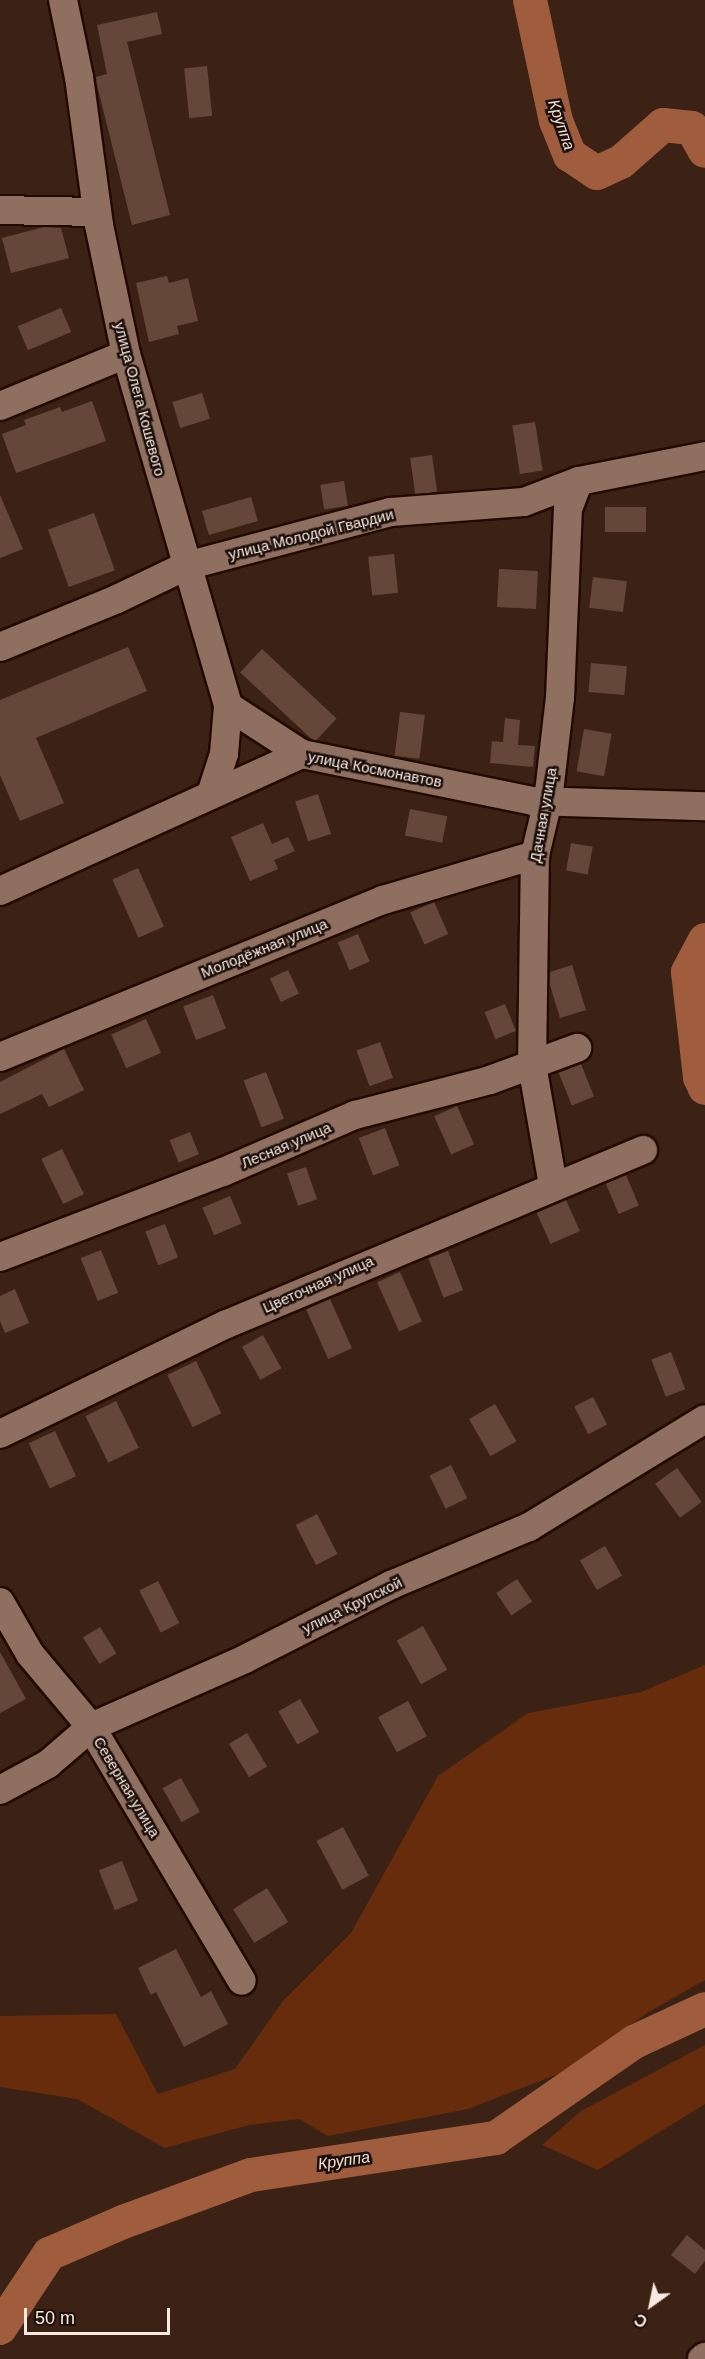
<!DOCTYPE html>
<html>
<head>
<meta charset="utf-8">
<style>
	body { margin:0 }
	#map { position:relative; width:705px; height:2359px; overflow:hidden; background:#3c2215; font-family:Helvetica,sans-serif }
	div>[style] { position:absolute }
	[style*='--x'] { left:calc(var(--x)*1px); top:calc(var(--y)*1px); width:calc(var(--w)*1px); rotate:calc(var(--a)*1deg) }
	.green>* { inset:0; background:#662c0b }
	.river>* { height:34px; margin:-17px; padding:0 17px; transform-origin:17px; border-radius:17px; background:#a05d3e }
	.building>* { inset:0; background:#65473a; transform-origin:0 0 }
	.roads { filter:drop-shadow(2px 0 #220a01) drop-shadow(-2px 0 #220a01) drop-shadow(0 2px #220a01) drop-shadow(0 -2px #220a01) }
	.minor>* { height:28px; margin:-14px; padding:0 14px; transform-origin:14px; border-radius:14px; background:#8f6f60 }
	span { translate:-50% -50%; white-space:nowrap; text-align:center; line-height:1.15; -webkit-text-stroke:5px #1b0f09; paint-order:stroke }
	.street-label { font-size:15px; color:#fae8e0 }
	.water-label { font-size:16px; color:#f4dfd6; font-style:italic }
	.north { position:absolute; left:621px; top:2275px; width:60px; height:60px; -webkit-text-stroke:4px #1b0f09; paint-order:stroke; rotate:213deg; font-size:16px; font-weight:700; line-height:24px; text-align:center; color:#fae8e0 }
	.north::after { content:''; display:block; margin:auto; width:21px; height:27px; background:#fae8e0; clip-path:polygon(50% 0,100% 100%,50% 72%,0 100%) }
	.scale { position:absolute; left:24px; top:2308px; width:146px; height:27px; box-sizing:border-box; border:3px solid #fae8e0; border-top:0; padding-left:8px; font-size:18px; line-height:21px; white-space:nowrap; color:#fae8e0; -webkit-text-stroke:4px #1b0f09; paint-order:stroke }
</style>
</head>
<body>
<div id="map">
	<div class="green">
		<i style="clip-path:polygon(705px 1665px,705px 1980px,647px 2013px,566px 2071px,468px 2109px,328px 2136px,299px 2119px,249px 2125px,165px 2148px,77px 2099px,0 2087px,0 2016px,116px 2014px,158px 2094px,235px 2069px,283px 2001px,351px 1933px,438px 1776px,528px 1713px,641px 1692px)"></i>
		<i style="clip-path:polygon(705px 2045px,705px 2104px,598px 2170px,542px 2145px,581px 2111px)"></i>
	</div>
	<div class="river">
		<i style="--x:530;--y:0;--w:124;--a:77.9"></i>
		<i style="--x:556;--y:121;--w:37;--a:68"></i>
		<i style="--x:570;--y:155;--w:32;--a:34"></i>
		<i style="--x:597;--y:173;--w:26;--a:-25"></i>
		<i style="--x:621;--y:162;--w:56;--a:-41.4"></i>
		<i style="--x:663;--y:125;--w:29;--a:6"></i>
		<i style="--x:692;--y:128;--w:26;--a:61"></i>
		<i style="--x:705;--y:940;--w:36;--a:118"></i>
		<i style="--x:688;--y:972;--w:106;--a:83.5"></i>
		<i style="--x:700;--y:1077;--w:12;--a:66"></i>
		<i style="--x:0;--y:2328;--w:89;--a:-56.5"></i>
		<i style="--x:49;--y:2254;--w:81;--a:-23.4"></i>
		<i style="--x:123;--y:2222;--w:136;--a:-20.2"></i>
		<i style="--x:251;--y:2175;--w:248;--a:-8.6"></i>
		<i style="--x:496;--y:2138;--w:168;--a:-34.8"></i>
		<i style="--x:634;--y:2042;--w:78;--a:-24.9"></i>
	</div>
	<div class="building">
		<i style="clip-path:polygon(157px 12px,162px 34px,127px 42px,170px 215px,132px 225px,97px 85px,96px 77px,107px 74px,97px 25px)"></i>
		<i style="left:207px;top:66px;width:50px;height:23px;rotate:84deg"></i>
		<i style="clip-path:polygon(44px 227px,61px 228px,69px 258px,11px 273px,2px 238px)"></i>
		<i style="clip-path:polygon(167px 276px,169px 283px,188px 278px,198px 321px,177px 326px,179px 334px,149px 342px,136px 283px)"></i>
		<i style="left:61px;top:308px;width:26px;height:47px;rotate:67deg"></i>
		<i style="left:202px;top:393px;width:27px;height:31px;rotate:73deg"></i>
		<i style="clip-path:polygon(92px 401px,106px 441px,16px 473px,2px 434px,26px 425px,24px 420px,60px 407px,62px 412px)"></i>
		<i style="left:535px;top:422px;width:49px;height:23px;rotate:81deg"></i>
		<i style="left:432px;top:455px;width:37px;height:22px;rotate:82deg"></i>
		<i style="left:344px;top:481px;width:25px;height:24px;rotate:81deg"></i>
		<i style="clip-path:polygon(0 495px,23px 549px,0 558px)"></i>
		<i style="left:251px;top:497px;width:25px;height:51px;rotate:74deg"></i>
		<i style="left:605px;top:507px;width:41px;height:25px"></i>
		<i style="left:94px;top:513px;width:61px;height:49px;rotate:70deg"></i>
		<i style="left:394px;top:554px;width:39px;height:26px;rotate:84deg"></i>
		<i style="left:499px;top:569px;width:39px;height:38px;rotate:3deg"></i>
		<i style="left:593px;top:577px;width:34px;height:31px;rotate:7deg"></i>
		<i style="clip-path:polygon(128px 647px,147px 691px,36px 738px,64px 803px,20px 821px,0 775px,0 700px)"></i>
		<i style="left:262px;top:649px;width:102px;height:32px;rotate:43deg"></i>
		<i style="left:591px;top:663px;width:36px;height:29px;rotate:5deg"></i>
		<i style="left:400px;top:712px;width:25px;height:44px;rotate:7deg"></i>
		<i style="clip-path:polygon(505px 718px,520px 720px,518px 745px,535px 746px,533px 767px,490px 763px,492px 741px,503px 742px)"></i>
		<i style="left:584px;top:729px;width:28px;height:43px;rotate:10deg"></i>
		<i style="left:318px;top:794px;width:42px;height:24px;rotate:72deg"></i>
		<i style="left:410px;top:809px;width:38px;height:27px;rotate:11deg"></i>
		<i style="clip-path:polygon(263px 823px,272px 844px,288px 837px,295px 851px,274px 860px,278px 869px,250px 881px,231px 837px)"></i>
		<i style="left:571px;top:843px;width:22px;height:28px;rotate:10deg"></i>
		<i style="left:138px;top:868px;width:64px;height:28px;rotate:66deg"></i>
		<i style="left:434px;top:902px;width:35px;height:26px;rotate:66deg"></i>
		<i style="left:358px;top:934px;width:30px;height:22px;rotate:67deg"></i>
		<i style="clip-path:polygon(572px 965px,586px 1010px,560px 1018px,550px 985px,550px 972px)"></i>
		<i style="left:288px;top:970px;width:26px;height:20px;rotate:65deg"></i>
		<i style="left:213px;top:995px;width:36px;height:32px;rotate:69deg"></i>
		<i style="left:505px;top:1004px;width:29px;height:22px;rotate:68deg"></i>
		<i style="left:146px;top:1019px;width:37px;height:38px;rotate:66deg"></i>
		<i style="left:380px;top:1042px;width:38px;height:25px;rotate:70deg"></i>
		<i style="clip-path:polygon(64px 1049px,84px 1090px,49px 1107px,42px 1094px,0 1114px,0 1082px)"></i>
		<i style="left:581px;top:1064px;width:35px;height:24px;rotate:68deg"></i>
		<i style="left:266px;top:1072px;width:50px;height:24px;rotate:69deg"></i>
		<i style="left:457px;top:1106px;width:42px;height:25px;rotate:66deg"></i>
		<i style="left:385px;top:1128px;width:40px;height:28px;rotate:69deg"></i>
		<i style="left:190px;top:1132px;width:24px;height:22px;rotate:68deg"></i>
		<i style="left:62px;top:1149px;width:50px;height:23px;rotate:64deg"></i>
		<i style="left:306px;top:1167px;width:34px;height:20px;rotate:71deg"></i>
		<i style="left:626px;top:1175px;width:33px;height:22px;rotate:67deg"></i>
		<i style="left:230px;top:1196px;width:30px;height:30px;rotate:67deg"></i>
		<i style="left:566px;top:1200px;width:34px;height:32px;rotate:66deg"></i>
		<i style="left:165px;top:1224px;width:36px;height:21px;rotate:69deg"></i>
		<i style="left:101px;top:1250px;width:46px;height:22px;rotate:68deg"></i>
		<i style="left:448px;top:1251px;width:42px;height:21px;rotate:69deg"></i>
		<i style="left:400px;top:1272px;width:54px;height:25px;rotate:66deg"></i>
		<i style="clip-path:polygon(15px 1289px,29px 1323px,5px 1333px,0 1321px,0 1296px)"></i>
		<i style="left:330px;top:1299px;width:54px;height:26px;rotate:66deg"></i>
		<i style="left:263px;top:1335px;width:38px;height:24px;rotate:61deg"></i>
		<i style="left:671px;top:1352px;width:40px;height:21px;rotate:69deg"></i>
		<i style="left:196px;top:1361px;width:58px;height:32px;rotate:64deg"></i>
		<i style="left:593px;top:1397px;width:31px;height:21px;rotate:63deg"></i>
		<i style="left:116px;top:1401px;width:52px;height:34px;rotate:64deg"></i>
		<i style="left:495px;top:1404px;width:43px;height:30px;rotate:60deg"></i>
		<i style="left:55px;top:1431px;width:50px;height:29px;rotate:65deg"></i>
		<i style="left:451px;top:1465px;width:37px;height:24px;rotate:64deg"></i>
		<i style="left:677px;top:1468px;width:42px;height:27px;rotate:54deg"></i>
		<i style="left:317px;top:1514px;width:45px;height:24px;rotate:63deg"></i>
		<i style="left:605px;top:1546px;width:34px;height:29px;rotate:60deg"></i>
		<i style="left:517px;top:1579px;width:27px;height:25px;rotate:56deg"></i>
		<i style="left:158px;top:1581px;width:47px;height:21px;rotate:63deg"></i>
		<i style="left:423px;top:1626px;width:50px;height:30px;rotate:61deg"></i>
		<i style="left:100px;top:1627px;width:31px;height:20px;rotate:58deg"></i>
		<i style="clip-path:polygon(0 1652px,26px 1699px,0 1713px)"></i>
		<i style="left:300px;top:1699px;width:38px;height:25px;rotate:60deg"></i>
		<i style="left:408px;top:1701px;width:40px;height:34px;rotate:62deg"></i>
		<i style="left:247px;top:1733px;width:39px;height:21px;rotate:59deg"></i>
		<i style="left:181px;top:1778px;width:39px;height:21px;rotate:61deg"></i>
		<i style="left:343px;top:1827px;width:55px;height:30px;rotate:62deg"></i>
		<i style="left:122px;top:1861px;width:43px;height:25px;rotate:68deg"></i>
		<i style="left:267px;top:1888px;width:40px;height:40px;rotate:58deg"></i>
		<i style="clip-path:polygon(176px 1949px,201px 1997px,211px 1991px,228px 2024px,184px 2047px,156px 1992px,151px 1995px,138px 1968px)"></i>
		<i style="clip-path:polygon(687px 2235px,705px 2250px,705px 2261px,695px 2274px,671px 2255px)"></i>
	</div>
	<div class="roads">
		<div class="minor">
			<i style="--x:63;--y:0;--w:79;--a:78.3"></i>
			<i style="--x:79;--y:77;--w:149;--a:82.3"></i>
			<i style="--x:99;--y:225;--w:132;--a:78.2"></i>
			<i style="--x:126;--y:354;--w:366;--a:73.8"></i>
			<i style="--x:228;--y:706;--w:48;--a:94.8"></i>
			<i style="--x:224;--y:754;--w:40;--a:108"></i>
			<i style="--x:0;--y:210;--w:97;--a:1.2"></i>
			<i style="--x:0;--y:406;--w:136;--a:-22.4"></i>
			<i style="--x:0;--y:647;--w:126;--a:-22.3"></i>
			<i style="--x:117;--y:599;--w:76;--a:-25.6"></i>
			<i style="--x:186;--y:566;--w:212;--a:-14.8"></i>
			<i style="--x:391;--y:512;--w:133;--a:-4.3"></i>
			<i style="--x:524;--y:502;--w:59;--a:-20.9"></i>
			<i style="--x:579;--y:481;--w:128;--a:-11.2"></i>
			<i style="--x:228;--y:706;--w:88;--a:33"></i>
			<i style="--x:0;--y:891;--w:332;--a:-24.4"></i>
			<i style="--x:302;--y:754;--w:235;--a:11.5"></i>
			<i style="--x:532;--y:801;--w:173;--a:1.7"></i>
			<i style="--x:0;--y:1057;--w:414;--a:-22.3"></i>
			<i style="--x:383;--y:900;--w:159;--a:-16.5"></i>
			<i style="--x:553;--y:1185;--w:122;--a:-99.9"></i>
			<i style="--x:532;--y:1065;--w:210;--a:-89.2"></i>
			<i style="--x:535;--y:855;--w:56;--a:-76.5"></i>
			<i style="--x:548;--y:801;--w:104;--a:-83.4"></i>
			<i style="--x:560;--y:698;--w:189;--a:-87.6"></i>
			<i style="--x:568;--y:509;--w:30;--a:-69"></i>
			<i style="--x:0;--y:1257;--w:239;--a:-20.9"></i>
			<i style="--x:223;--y:1172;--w:144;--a:-23.4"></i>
			<i style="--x:355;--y:1115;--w:139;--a:-14.5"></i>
			<i style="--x:490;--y:1080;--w:93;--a:-20.2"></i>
			<i style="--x:0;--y:1434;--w:252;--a:-25.9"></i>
			<i style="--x:227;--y:1324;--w:451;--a:-22.7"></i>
			<i style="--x:0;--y:1602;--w:60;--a:60"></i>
			<i style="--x:30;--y:1654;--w:95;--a:50.1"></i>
			<i style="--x:91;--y:1727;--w:295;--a:59.3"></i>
			<i style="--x:0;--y:1790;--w:55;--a:-28.4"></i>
			<i style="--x:48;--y:1764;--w:57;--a:-40.7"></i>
			<i style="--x:91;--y:1727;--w:168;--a:-23.8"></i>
			<i style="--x:245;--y:1659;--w:164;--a:-26.9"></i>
			<i style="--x:391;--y:1585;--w:150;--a:-22.8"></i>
			<i style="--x:529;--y:1527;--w:206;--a:-31.5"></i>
			<i style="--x:702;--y:2359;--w:4;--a:-34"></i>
		</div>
	</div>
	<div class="street-label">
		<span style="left:140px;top:399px;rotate:75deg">улица Олега Кошевого</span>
		<span style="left:311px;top:534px;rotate:-14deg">улица Молодой Гвардии</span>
		<span style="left:375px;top:769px;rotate:11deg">улица Космонавтов</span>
		<span style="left:543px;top:815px;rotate:-80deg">Дачная улица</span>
		<span style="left:264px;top:948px;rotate:-22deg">Молодёжная улица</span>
		<span style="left:286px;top:1145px;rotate:-23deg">Лесная улица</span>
		<span style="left:318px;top:1284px;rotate:-24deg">Цветочная улица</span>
		<span style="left:352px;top:1605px;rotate:-26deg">улица Крупской</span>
		<span style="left:127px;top:1787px;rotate:59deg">Северная улица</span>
	</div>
	<div class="water-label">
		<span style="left:561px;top:125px;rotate:71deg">Круппа</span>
		<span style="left:344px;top:2161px;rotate:-8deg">Круппа</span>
	</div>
	<div class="north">С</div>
	<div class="scale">50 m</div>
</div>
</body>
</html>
